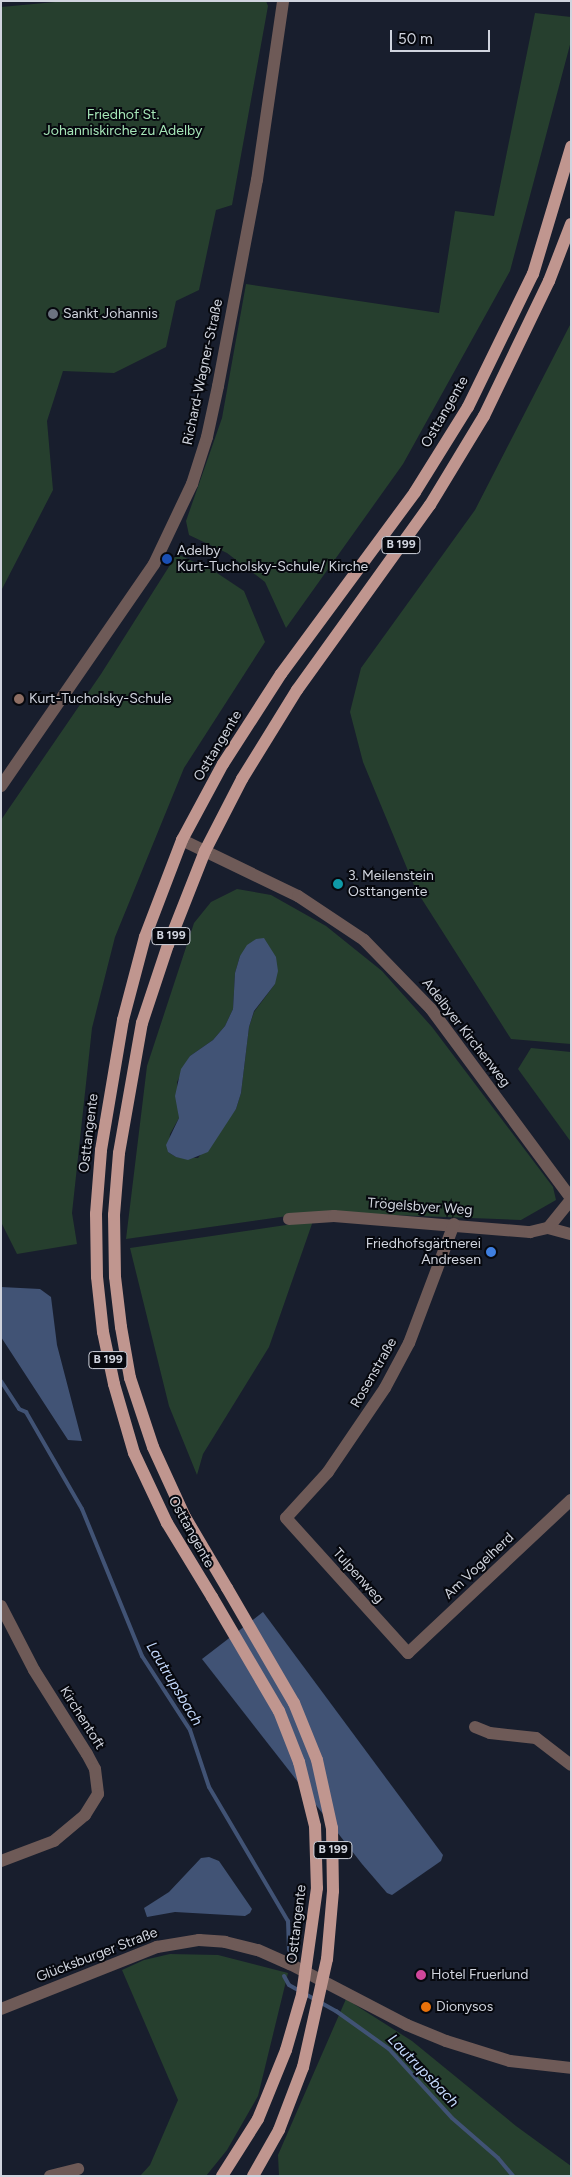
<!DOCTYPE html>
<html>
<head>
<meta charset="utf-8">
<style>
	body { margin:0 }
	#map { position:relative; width:572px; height:2177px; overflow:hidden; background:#181e2d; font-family:Figtree,sans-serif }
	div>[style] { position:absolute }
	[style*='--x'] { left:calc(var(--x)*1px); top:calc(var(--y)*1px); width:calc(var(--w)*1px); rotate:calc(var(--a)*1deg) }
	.green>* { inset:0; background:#263f2e }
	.water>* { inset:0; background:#415375 }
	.stream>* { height:4px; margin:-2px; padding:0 2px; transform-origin:2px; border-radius:2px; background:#415375 }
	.minor>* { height:12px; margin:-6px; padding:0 6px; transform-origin:6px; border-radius:6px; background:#6e5a57 }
	.major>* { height:12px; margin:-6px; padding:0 6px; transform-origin:6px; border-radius:6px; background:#c0968f }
	.major-bridge>* { height:12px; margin:-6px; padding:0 6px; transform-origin:6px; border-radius:6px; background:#c0968f }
	.dots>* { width:14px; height:14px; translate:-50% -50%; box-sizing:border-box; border:2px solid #06080e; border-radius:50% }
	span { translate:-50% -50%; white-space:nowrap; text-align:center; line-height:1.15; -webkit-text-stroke:4px #06080e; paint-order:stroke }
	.shield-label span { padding:1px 4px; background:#06080e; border:1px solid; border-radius:4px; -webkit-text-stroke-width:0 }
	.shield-label { font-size:12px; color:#d0d4de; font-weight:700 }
	.park-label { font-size:14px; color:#a5e5b7 }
	.poi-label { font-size:14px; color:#d0d4de }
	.left { translate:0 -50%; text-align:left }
	.right { translate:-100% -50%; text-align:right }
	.street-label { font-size:14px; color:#d0d4de }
	.water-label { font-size:15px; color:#c4d9fc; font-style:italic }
	.frame { position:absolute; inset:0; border:2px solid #d0d4de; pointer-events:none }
	.scale { position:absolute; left:390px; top:30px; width:100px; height:22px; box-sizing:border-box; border:2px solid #d0d4de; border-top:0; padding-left:6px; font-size:15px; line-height:18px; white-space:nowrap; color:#d0d4de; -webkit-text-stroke:4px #06080e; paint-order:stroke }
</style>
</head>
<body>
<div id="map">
	<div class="green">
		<i style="clip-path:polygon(66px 1px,266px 1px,268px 6px,232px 205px,216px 210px,199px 290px,176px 301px,166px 347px,114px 373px,63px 371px,47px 421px,53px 490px,1px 591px,1px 7px)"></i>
		<i style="clip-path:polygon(535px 13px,571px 17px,571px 41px,510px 271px,403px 464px,286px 628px,265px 582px,227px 553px,189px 535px,186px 521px,222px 418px,246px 284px,439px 313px,455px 211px,494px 216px)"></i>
		<i style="clip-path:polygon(571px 323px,571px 1044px,511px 1039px,416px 890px,363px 762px,350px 712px,361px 668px,475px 510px)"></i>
		<i style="clip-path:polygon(177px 554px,214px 571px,244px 591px,265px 642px,184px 768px,115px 937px,92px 1028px,72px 1213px,77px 1244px,17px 1254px,1px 1222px,1px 820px,101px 674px)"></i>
		<i style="clip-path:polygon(evenodd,237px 889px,271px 895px,326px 926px,382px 971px,432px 1027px,553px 1187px,556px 1200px,521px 1220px,316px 1212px,126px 1239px,147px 1066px,194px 923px,211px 902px,237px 889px,256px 939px,275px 984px,254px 1012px,249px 1027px,241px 1093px,236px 1109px,198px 1158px,176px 1157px,168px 1152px,170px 1134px,179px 1118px,177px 1082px,190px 1056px,213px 1040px,225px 1026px,233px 1009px,235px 973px,240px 956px,256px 939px)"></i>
		<i style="clip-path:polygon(531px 1048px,571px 1052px,571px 1142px,518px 1069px)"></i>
		<i style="clip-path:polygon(313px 1221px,269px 1347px,203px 1454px,197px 1475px,169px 1406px,130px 1248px)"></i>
		<i style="clip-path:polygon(170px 1954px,218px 1955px,288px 1973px,258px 2096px,227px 2150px,206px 2176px,140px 2176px,150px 2165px,178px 2100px,122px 1970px,144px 1960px)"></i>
		<i style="clip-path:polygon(346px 1999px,412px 2041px,516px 2126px,571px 2166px,571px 2176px,279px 2176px,278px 2155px)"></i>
	</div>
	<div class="water">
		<i style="clip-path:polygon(264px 938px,276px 957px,278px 971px,275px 984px,254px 1011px,249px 1027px,241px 1093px,236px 1109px,208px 1152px,188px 1160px,176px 1157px,168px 1152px,166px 1145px,179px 1118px,175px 1096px,181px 1069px,190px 1056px,213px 1040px,225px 1026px,233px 1009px,235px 973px,240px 956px,247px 945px,256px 939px)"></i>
		<i style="clip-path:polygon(1px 1287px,40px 1289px,51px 1297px,57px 1345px,82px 1441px,68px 1440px,1px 1337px)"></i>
		<i style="clip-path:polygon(263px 1612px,443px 1855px,441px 1861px,392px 1895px,387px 1893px,362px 1864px,202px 1659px)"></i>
		<i style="clip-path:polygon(209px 1857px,219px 1861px,252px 1909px,250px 1913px,245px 1916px,175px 1912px,147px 1917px,144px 1908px,169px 1892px,201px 1858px)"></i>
	</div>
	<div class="stream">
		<i style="--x:1;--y:1381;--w:33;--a:57"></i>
		<i style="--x:19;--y:1409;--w:8;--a:23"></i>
		<i style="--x:26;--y:1412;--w:112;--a:60"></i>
		<i style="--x:82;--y:1509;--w:159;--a:67.8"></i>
		<i style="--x:142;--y:1656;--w:88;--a:57"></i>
		<i style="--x:190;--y:1730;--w:60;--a:71.6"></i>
		<i style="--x:209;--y:1787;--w:156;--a:59.5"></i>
		<i style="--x:288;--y:1921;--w:29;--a:88"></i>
		<i style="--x:284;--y:1976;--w:10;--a:61"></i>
		<i style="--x:289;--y:1985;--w:54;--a:29"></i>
		<i style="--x:336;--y:2011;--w:65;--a:35.6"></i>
		<i style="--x:389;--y:2049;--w:93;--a:47.6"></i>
		<i style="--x:452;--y:2118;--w:61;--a:41"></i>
		<i style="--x:498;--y:2158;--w:23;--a:50"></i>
	</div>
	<div class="minor">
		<i style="--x:1;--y:786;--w:270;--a:-55.4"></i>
		<i style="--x:154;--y:564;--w:89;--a:-64.6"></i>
		<i style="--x:192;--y:484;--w:49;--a:-72.3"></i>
		<i style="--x:207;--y:437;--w:52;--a:-77.8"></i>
		<i style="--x:218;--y:386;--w:210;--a:-79.3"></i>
		<i style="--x:257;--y:180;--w:181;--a:-81.7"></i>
		<i style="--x:182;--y:840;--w:129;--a:25.8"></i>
		<i style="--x:298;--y:896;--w:79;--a:33.7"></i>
		<i style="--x:364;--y:940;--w:96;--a:45.8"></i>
		<i style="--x:431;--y:1009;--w:235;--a:53.5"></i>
		<i style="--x:289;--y:1219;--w:45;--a:-3.8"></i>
		<i style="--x:334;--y:1216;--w:197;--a:4.7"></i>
		<i style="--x:530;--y:1232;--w:18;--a:-13"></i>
		<i style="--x:548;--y:1228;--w:24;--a:15"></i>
		<i style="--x:454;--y:1224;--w:127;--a:110.7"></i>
		<i style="--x:409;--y:1343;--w:51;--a:118.1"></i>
		<i style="--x:385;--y:1388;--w:102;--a:124.2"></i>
		<i style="--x:328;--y:1472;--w:62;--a:132.4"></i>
		<i style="--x:286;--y:1518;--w:182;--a:47.9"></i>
		<i style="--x:408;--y:1653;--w:224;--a:-43.2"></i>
		<i style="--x:548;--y:1228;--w:36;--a:-51"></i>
		<i style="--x:1;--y:1606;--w:72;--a:62.7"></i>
		<i style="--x:34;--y:1670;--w:99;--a:57.8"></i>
		<i style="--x:87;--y:1754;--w:17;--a:62"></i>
		<i style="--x:95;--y:1769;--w:25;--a:83"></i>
		<i style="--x:98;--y:1794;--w:25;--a:122"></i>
		<i style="--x:85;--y:1815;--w:40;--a:140"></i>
		<i style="--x:54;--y:1841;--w:57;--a:159.3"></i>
		<i style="--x:475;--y:1727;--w:16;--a:22"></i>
		<i style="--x:490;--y:1733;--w:46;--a:6.2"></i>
		<i style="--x:536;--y:1738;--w:44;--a:37.6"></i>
		<i style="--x:1;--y:2009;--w:168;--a:-21.7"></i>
		<i style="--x:157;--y:1947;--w:43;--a:-9.5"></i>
		<i style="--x:199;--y:1940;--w:26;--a:4"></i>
		<i style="--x:225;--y:1942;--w:34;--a:14"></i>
		<i style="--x:258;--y:1950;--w:35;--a:24"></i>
		<i style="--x:290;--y:1964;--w:132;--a:27.5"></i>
		<i style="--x:407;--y:2025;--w:42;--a:22.3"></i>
		<i style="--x:446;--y:2041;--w:67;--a:17.4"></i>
		<i style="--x:510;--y:2061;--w:61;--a:6.5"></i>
		<i style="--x:50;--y:2176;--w:29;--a:-14"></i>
	</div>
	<div class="major">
		<i style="--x:227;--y:1588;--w:82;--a:-120.6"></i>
		<i style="--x:185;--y:1517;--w:77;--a:-114.6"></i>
		<i style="--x:153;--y:1447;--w:73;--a:-108.4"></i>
		<i style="--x:130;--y:1378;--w:52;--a:-100"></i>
		<i style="--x:121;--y:1327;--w:50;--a:-96.8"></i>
		<i style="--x:115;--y:1277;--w:62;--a:-90.9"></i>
		<i style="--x:114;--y:1215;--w:62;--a:-85.4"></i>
		<i style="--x:119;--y:1153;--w:132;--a:-80"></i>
		<i style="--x:142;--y:1023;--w:82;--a:-71.6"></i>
		<i style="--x:168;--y:945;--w:101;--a:-68.5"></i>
		<i style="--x:205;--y:851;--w:81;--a:-62.8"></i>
		<i style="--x:242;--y:779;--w:105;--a:-58.3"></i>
		<i style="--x:297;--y:690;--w:228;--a:-54.3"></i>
		<i style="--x:430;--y:505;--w:104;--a:-58.8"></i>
		<i style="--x:484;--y:416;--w:150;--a:-64.3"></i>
		<i style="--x:549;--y:281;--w:61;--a:-68.9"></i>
		<i style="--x:212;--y:1597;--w:87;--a:-121.3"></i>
		<i style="--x:167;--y:1523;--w:77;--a:-115.2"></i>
		<i style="--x:134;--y:1453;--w:72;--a:-106.2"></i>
		<i style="--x:114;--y:1384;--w:53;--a:-101.9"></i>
		<i style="--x:103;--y:1332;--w:55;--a:-96.2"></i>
		<i style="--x:97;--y:1277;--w:63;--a:-90.9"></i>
		<i style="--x:96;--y:1214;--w:64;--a:-85.5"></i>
		<i style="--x:101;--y:1150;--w:132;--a:-80.4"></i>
		<i style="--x:123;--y:1020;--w:86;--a:-75.2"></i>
		<i style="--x:145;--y:937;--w:104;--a:-69.1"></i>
		<i style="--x:182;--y:840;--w:86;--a:-61.7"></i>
		<i style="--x:223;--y:764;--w:107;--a:-57.2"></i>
		<i style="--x:281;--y:674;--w:226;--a:-53.6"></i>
		<i style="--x:415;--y:492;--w:100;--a:-58.1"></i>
		<i style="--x:468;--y:407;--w:148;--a:-64"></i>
		<i style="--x:533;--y:274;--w:133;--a:-73.3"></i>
		<i style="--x:222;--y:2176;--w:67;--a:-57.7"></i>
		<i style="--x:258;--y:2119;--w:74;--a:-67.9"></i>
		<i style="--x:286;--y:2050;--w:57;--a:-73.8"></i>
		<i style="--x:253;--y:2176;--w:53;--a:-60.5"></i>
	</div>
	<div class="major-bridge">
		<i style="--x:227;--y:1588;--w:133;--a:59.8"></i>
		<i style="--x:294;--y:1703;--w:61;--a:68"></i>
		<i style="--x:317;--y:1760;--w:70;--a:77.6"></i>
		<i style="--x:332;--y:1828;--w:63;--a:89.1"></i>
		<i style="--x:333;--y:1891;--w:68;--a:95"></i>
		<i style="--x:327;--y:1959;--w:111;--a:102.5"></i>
		<i style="--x:303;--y:2067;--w:67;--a:110.9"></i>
		<i style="--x:212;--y:1597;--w:132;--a:59.6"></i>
		<i style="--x:279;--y:1711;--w:55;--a:68.6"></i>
		<i style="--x:299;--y:1762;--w:66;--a:76"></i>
		<i style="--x:315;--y:1826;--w:62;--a:88.2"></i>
		<i style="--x:317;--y:1888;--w:108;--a:98"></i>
	</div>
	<div class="dots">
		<i style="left:53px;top:314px;background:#6b7280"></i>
		<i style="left:167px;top:559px;background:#1a4fb4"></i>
		<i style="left:19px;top:699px;background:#8d6e63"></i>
		<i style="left:338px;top:884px;background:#0f9aa8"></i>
		<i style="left:491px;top:1252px;background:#3f7fe0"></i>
		<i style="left:421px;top:1975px;background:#d1479c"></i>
		<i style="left:426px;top:2007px;background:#e8710a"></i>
	</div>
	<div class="shield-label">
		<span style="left:401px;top:545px">B 199</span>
		<span style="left:171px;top:936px">B 199</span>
		<span style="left:108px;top:1360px">B 199</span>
		<span style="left:333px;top:1850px">B 199</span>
	</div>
	<div class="park-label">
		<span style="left:123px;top:123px">Friedhof St.<br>Johanniskirche zu Adelby</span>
	</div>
	<div class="poi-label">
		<span class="left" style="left:63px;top:314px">Sankt Johannis</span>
		<span class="left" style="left:177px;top:559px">Adelby<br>Kurt-Tucholsky-Schule/ Kirche</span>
		<span class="left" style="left:29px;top:699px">Kurt-Tucholsky-Schule</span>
		<span class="left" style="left:348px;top:884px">3. Meilenstein<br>Osttangente</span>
		<span class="right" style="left:481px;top:1252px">Friedhofsgärtnerei<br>Andresen</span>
		<span class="left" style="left:431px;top:1975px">Hotel Fruerlund</span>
		<span class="left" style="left:436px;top:2007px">Dionysos</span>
	</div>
	<div class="street-label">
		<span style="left:203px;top:372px;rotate:-78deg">Richard-Wagner-Straße</span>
		<span style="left:445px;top:412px;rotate:-60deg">Osttangente</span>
		<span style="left:218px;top:746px;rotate:-59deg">Osttangente</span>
		<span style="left:466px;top:1033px;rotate:52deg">Adelbyer Kirchenweg</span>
		<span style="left:89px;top:1133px;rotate:-83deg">Osttangente</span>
		<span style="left:420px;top:1207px;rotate:4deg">Trögelsbyer Weg</span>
		<span style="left:374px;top:1373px;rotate:-60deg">Rosenstraße</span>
		<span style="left:191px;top:1532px;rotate:61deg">Osttangente</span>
		<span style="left:479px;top:1566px;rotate:-43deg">Am Vogelherd</span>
		<span style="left:358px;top:1576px;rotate:48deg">Tulpenweg</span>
		<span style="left:82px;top:1718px;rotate:58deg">Kirchentoft</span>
		<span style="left:297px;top:1924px;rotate:-83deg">Osttangente</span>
		<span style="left:97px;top:1955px;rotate:-21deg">Glücksburger Straße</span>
	</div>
	<div class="water-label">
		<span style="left:174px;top:1684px;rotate:59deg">Lautrupsbach</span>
		<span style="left:423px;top:2071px;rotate:46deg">Lautrupsbach</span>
	</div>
	<div class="frame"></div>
	<div class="scale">50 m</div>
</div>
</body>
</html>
